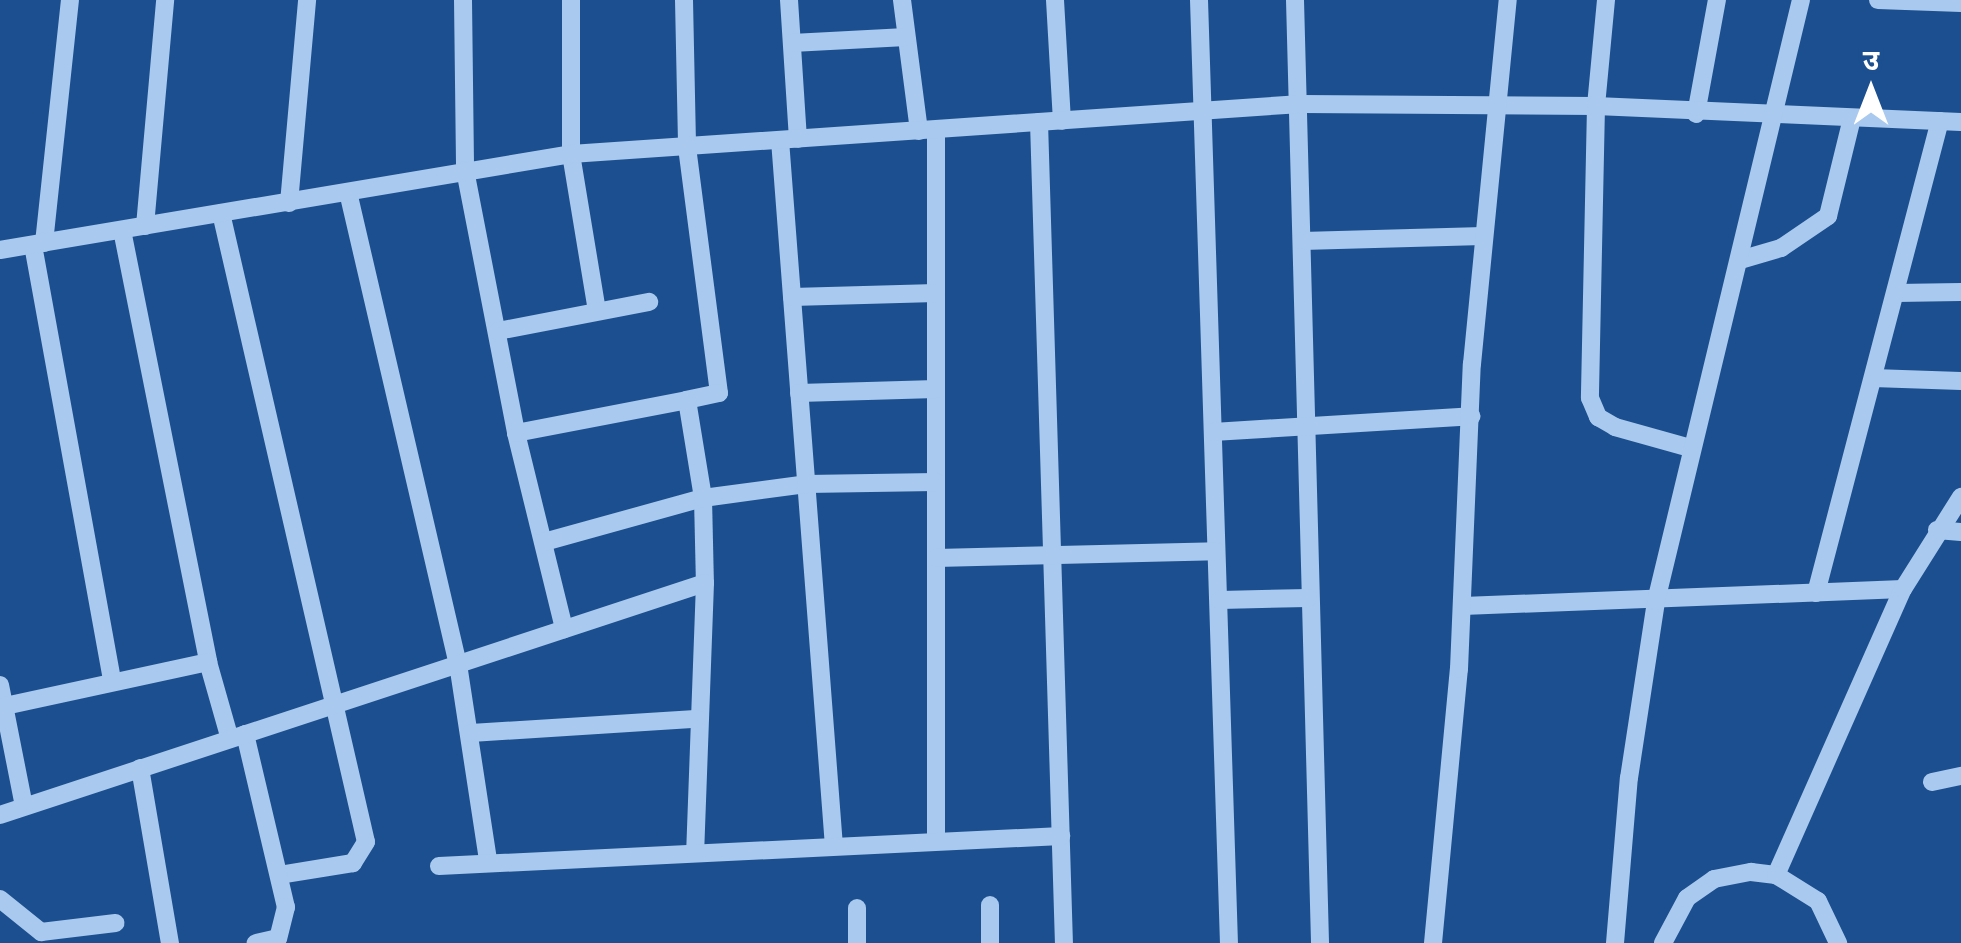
<!DOCTYPE html>
<html>
<head>
<meta charset="utf-8">
<style>
	body { margin:0 }
	#map { position:relative; width:1961px; height:943px; overflow:hidden; background:#1b4f8f; font-family:Mulish,"Noto Sans Devanagari",sans-serif }
	div>[style] { position:absolute }
	[style*='--x'] { left:calc(var(--x)*1px); top:calc(var(--y)*1px); width:calc(var(--w)*1px); rotate:calc(var(--a)*1deg) }
	.minor>* { height:18px; margin:-9px; padding:0 9px; transform-origin:9px; border-radius:9px; background:#a9c9ee }
	span { translate:-50% -50%; white-space:nowrap; text-align:center; line-height:1.15; -webkit-text-stroke:10px #1b4f8f; paint-order:stroke }
	.north { position:absolute; left:1821px; top:40px; width:100px; height:100px; -webkit-text-stroke:8px #1b4f8f; paint-order:stroke; rotate:0deg; font-size:28px; font-weight:700; line-height:40px; text-align:center; color:#fff }
	.north::after { content:''; display:block; margin:auto; width:35px; height:45px; background:#fff; clip-path:polygon(50% 0,100% 100%,50% 72%,0 100%) }
</style>
</head>
<body>
<div id="map">
	<div class="minor">
		<i style="--x:463;--y:0;--w:170;--a:89.3"></i>
		<i style="--x:465;--y:170;--w:268;--a:79"></i>
		<i style="--x:516;--y:433;--w:202;--a:76.2"></i>
		<i style="--x:571;--y:0;--w:154;--a:90"></i>
		<i style="--x:571;--y:154;--w:159;--a:80.6"></i>
		<i style="--x:684;--y:0;--w:147;--a:88.8"></i>
		<i style="--x:687;--y:147;--w:248;--a:82.6"></i>
		<i style="--x:719;--y:393;--w:33;--a:168"></i>
		<i style="--x:687;--y:400;--w:99;--a:80.7"></i>
		<i style="--x:703;--y:498;--w:85;--a:88.7"></i>
		<i style="--x:705;--y:583;--w:268;--a:92.1"></i>
		<i style="--x:789;--y:0;--w:139;--a:86.3"></i>
		<i style="--x:902;--y:0;--w:132;--a:82.6"></i>
		<i style="--x:1055;--y:0;--w:121;--a:86.7"></i>
		<i style="--x:1199;--y:0;--w:943;--a:88.18"></i>
		<i style="--x:1295;--y:0;--w:943;--a:88.48"></i>
		<i style="--x:1606;--y:0;--w:106;--a:95.4"></i>
		<i style="--x:1596;--y:106;--w:292;--a:91.2"></i>
		<i style="--x:1590;--y:398;--w:21;--a:67"></i>
		<i style="--x:1598;--y:417;--w:20;--a:30"></i>
		<i style="--x:1615;--y:427;--w:78;--a:15.6"></i>
		<i style="--x:1878;--y:0;--w:83;--a:2.1"></i>
		<i style="--x:792;--y:43;--w:114;--a:-3"></i>
		<i style="--x:1696;--y:114;--w:116;--a:-79.6"></i>
		<i style="--x:1039;--y:122;--w:821;--a:88.26"></i>
		<i style="--x:936;--y:130;--w:711;--a:90"></i>
		<i style="--x:780;--y:140;--w:708;--a:85.63"></i>
		<i style="--x:348;--y:192;--w:485;--a:76.9"></i>
		<i style="--x:458;--y:664;--w:198;--a:81.3"></i>
		<i style="--x:289;--y:203;--w:204;--a:-84.9"></i>
		<i style="--x:221;--y:213;--w:645;--a:77.02"></i>
		<i style="--x:366;--y:842;--w:25;--a:122"></i>
		<i style="--x:353;--y:863;--w:74;--a:170.7"></i>
		<i style="--x:145;--y:226;--w:227;--a:-84.9"></i>
		<i style="--x:122;--y:230;--w:440;--a:78.7"></i>
		<i style="--x:208;--y:662;--w:80;--a:74.1"></i>
		<i style="--x:1302;--y:241;--w:181;--a:-1.6"></i>
		<i style="--x:44;--y:243;--w:244;--a:-83.9"></i>
		<i style="--x:33;--y:245;--w:443;--a:79.7"></i>
		<i style="--x:0;--y:250;--w:579;--a:-9.54"></i>
		<i style="--x:571;--y:154;--w:732;--a:-3.92"></i>
		<i style="--x:1301;--y:104;--w:295;--a:0.4"></i>
		<i style="--x:1596;--y:106;--w:365;--a:2.5"></i>
		<i style="--x:1740;--y:260;--w:43;--a:-16.3"></i>
		<i style="--x:1781;--y:248;--w:57;--a:-34.2"></i>
		<i style="--x:1828;--y:216;--w:101;--a:-76.2"></i>
		<i style="--x:1896;--y:293;--w:65;--a:-0.9"></i>
		<i style="--x:792;--y:297;--w:144;--a:-1.6"></i>
		<i style="--x:498;--y:331;--w:154;--a:-10.9"></i>
		<i style="--x:1873;--y:378;--w:88;--a:2"></i>
		<i style="--x:799;--y:393;--w:137;--a:-1.7"></i>
		<i style="--x:1213;--y:432;--w:259;--a:-3.5"></i>
		<i style="--x:516;--y:433;--w:174;--a:-10.9"></i>
		<i style="--x:1937;--y:530;--w:24;--a:5"></i>
		<i style="--x:544;--y:542;--w:165;--a:-15.5"></i>
		<i style="--x:703;--y:498;--w:104;--a:-7.7"></i>
		<i style="--x:806;--y:484;--w:130;--a:-0.9"></i>
		<i style="--x:936;--y:558;--w:280;--a:-1.4"></i>
		<i style="--x:1816;--y:593;--w:488;--a:-75.3"></i>
		<i style="--x:1220;--y:600;--w:88;--a:-1.3"></i>
		<i style="--x:1463;--y:606;--w:440;--a:-2.2"></i>
		<i style="--x:0;--y:685;--w:123;--a:78.8"></i>
		<i style="--x:5;--y:706;--w:208;--a:-12.2"></i>
		<i style="--x:471;--y:733;--w:225;--a:-3.6"></i>
		<i style="--x:245;--y:734;--w:178;--a:76.7"></i>
		<i style="--x:286;--y:907;--w:32;--a:104"></i>
		<i style="--x:278;--y:938;--w:23;--a:167"></i>
		<i style="--x:140;--y:768;--w:178;--a:80.3"></i>
		<i style="--x:1932;--y:782;--w:30;--a:-12"></i>
		<i style="--x:0;--y:815;--w:742;--a:-18.22"></i>
		<i style="--x:439;--y:866;--w:623;--a:-2.76"></i>
		<i style="--x:1776;--y:875;--w:313;--a:-66.1"></i>
		<i style="--x:1903;--y:589;--w:109;--a:-57.8"></i>
		<i style="--x:0;--y:899;--w:53;--a:38.8"></i>
		<i style="--x:41;--y:932;--w:75;--a:-6.9"></i>
		<i style="--x:990;--y:905;--w:38;--a:90"></i>
		<i style="--x:857;--y:943;--w:35;--a:-90"></i>
		<i style="--x:1433;--y:943;--w:275;--a:-84.6"></i>
		<i style="--x:1459;--y:669;--w:305;--a:-87.6"></i>
		<i style="--x:1472;--y:364;--w:366;--a:-84.4"></i>
		<i style="--x:1615;--y:943;--w:166;--a:-85.2"></i>
		<i style="--x:1629;--y:778;--w:179;--a:-81.3"></i>
		<i style="--x:1656;--y:601;--w:618;--a:-76.44"></i>
		<i style="--x:1663;--y:943;--w:51;--a:-61.9"></i>
		<i style="--x:1687;--y:898;--w:33;--a:-35"></i>
		<i style="--x:1714;--y:879;--w:38;--a:-11"></i>
		<i style="--x:1751;--y:872;--w:25;--a:7"></i>
		<i style="--x:1776;--y:875;--w:49;--a:31.8"></i>
		<i style="--x:1818;--y:901;--w:47;--a:64.5"></i>
	</div>
	<div class="north">उ</div>
</div>
</body>
</html>
